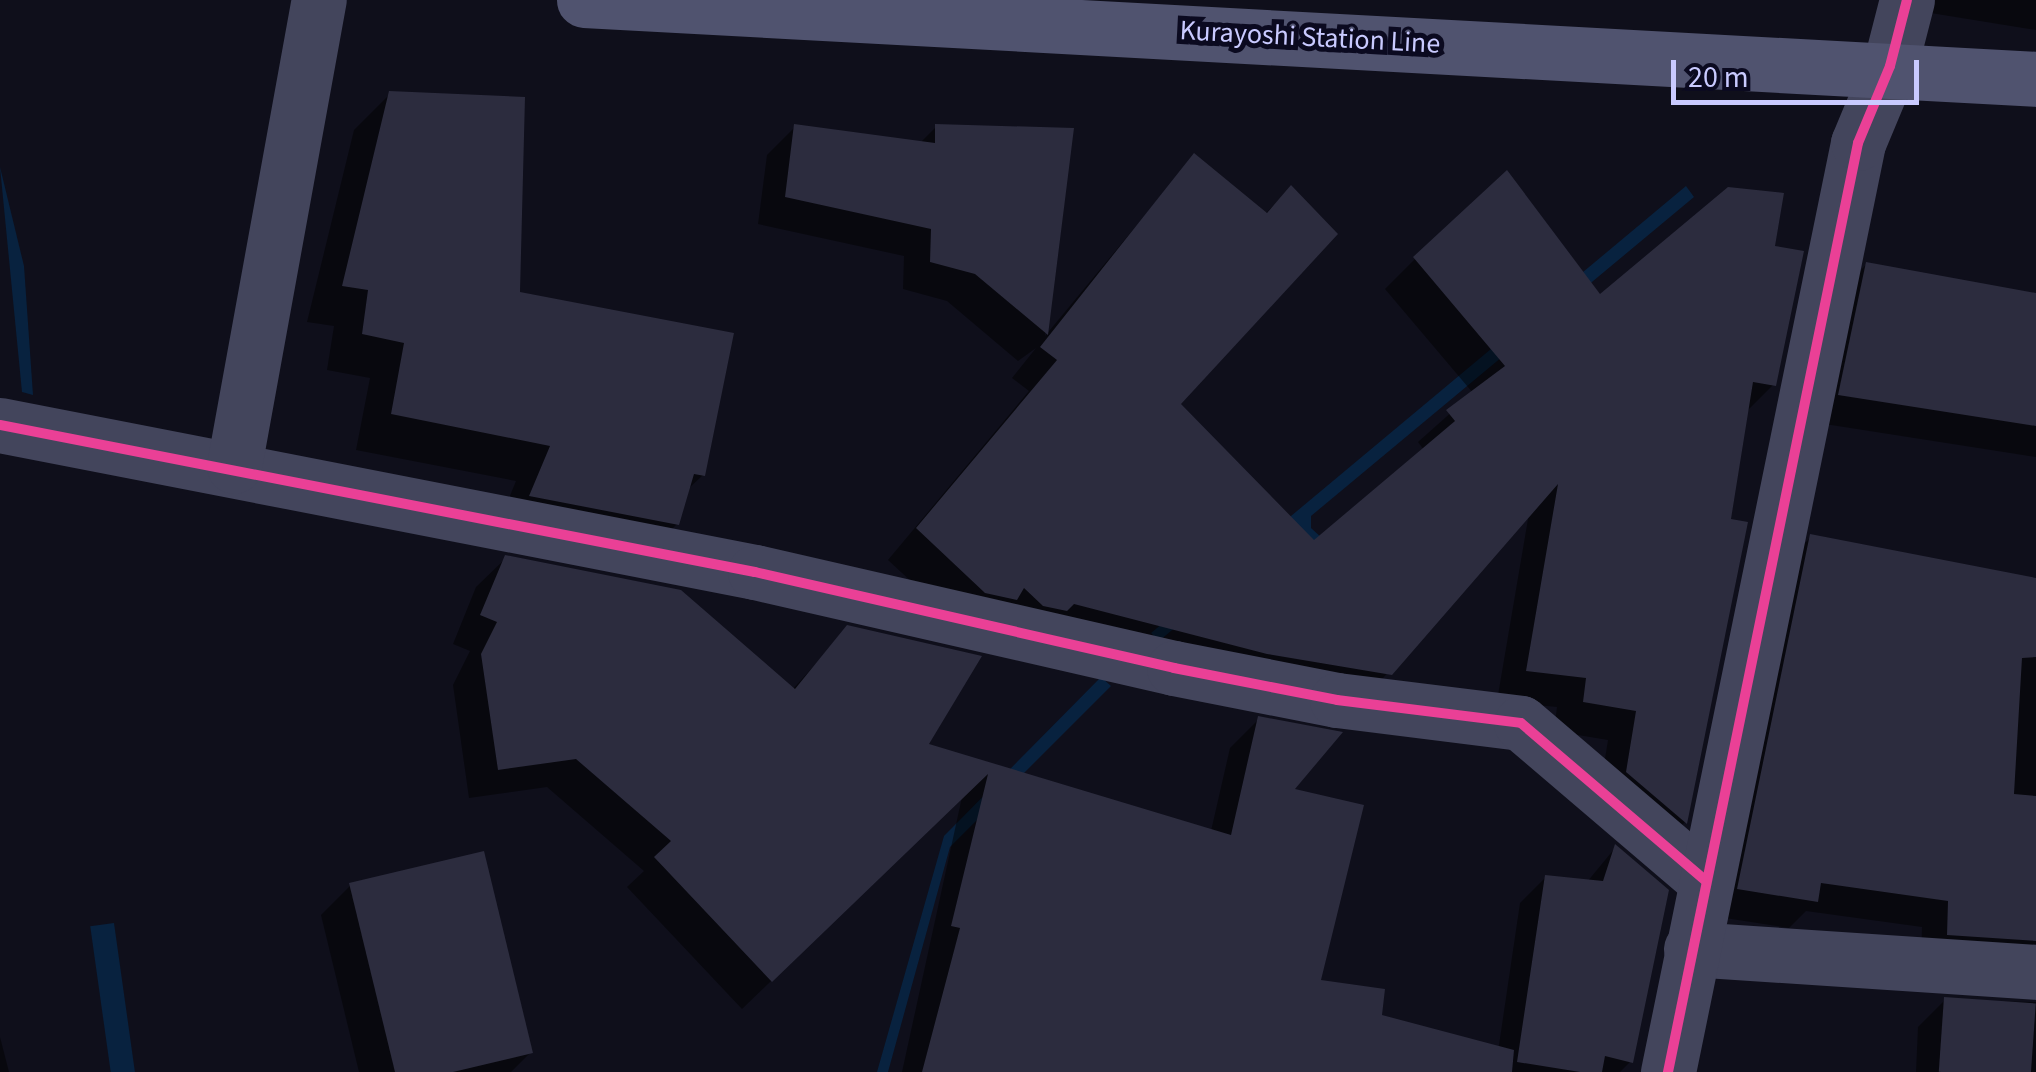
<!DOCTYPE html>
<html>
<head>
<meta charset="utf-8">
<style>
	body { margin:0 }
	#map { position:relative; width:2036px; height:1072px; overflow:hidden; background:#0f0f1b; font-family:"Source Sans 3",sans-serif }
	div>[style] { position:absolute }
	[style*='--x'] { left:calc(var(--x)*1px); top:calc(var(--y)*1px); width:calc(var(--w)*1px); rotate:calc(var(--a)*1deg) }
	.water>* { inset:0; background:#08223f; transform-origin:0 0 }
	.shadow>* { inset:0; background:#0007 }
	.building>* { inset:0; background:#2c2c3e; transform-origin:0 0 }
	.minor>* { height:55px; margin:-27.5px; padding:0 27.5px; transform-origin:27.5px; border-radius:27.5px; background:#43455c }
	.secondary>* { height:55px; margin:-27.5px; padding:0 27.5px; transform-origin:27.5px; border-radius:27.5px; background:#50536f }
	.cycleway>* { height:10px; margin:-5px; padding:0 5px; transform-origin:5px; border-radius:5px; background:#ea4096 }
	span { translate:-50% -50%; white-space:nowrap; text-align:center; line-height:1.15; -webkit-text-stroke:10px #0b0a20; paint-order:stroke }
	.street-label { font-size:28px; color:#c9caff }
	.scale { position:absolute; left:1671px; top:60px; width:248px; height:45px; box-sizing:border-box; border:5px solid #c9caff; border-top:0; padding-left:12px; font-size:30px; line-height:35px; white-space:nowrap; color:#c9caff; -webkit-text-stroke:8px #0b0a20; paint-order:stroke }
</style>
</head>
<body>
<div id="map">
	<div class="water">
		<i style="clip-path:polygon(0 167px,24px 266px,33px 395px,22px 392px)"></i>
		<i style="clip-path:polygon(1686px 186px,1694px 197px,1311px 516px,1311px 528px,1407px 616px,1281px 539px,1159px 641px,1151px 633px)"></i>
		<i style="clip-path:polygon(1101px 677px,1111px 686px,950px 847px,888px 1072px,877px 1072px,944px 836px)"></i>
		<i style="left:114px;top:923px;width:151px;height:24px;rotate:82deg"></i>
	</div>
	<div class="shadow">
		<i style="clip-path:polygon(1894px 0,2036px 0,2036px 30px,1906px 9px)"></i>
		<i style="clip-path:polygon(390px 94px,518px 294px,703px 475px,686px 491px,677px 524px,641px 560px,495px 532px,516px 481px,356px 450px,370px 378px,327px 370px,334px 326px,307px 322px,354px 130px)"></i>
		<i style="clip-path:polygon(795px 127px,920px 143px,936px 127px,1071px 131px,1045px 336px,1194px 156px,1265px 214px,1291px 188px,1177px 404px,1314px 543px,1424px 450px,1418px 442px,1473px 393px,1385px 289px,1415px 259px,1599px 298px,1772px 248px,1774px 384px,1745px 413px,1728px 521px,1746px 524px,1685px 822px,1655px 852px,1598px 802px,1608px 740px,1554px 731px,1557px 707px,1497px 701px,1529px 513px,1360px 704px,955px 622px,888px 560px,1029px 391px,1012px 378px,1036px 348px,1018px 361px,947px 301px,903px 289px,904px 256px,758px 224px,767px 155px)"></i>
		<i style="clip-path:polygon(1866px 265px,2036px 296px,2036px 457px,1812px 422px,1839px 292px)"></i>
		<i style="clip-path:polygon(1811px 537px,2036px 581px,2036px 985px,1921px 961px,1922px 927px,1806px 911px,1789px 928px,1712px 916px,1784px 564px)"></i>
		<i style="clip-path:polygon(506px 558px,792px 690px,848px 628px,925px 745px,1211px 831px,1230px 748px,1259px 719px,1290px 790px,1318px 982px,1379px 1017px,1402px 1072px,902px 1072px,962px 797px,742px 1009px,627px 887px,644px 871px,547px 787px,469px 798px,453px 685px,470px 651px,453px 644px,476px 587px)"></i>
		<i style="clip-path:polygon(1615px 848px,1630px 1062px,1620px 1072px,1495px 1072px,1520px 903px,1546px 877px,1587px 882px)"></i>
		<i style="clip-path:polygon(351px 885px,530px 1053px,511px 1072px,359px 1072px,321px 915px)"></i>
		<i style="clip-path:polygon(1945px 1000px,2036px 1002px,2036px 1072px,1916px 1072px,1918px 1027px)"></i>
		<i style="clip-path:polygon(0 1037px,9px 1072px,0 1072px)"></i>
	</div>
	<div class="building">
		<i style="clip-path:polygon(389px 91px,525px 97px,520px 292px,734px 333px,705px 476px,694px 474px,679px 525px,529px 496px,550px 446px,391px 414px,404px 343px,362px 334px,368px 290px,342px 286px)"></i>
		<i style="clip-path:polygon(794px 124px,935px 143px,935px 124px,1074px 128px,1048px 335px,975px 274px,930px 262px,931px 229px,785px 197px)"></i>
		<i style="clip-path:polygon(1194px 153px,1267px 213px,1291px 185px,1338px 234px,1181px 404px,1314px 540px,1455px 421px,1446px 410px,1505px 366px,1413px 257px,1507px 170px,1600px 294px,1728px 187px,1784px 193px,1775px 246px,1804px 251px,1776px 386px,1753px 382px,1731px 519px,1748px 522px,1687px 824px,1626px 772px,1636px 711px,1583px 702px,1586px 678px,1526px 671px,1558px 484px,1392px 675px,1267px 654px,1074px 604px,1067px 611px,1043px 606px,1024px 588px,1017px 600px,985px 593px,916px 528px,1057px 360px,1040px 347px)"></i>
		<i style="clip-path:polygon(1866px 262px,2036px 293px,2036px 426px,1838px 395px)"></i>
		<i style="clip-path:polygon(1810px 534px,2036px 578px,2036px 657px,2022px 658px,2014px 794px,2036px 796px,2036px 941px,1947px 935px,1948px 901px,1821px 883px,1818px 902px,1737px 889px)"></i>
		<i style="clip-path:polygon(505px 555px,681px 590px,795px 689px,847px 625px,982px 656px,929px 744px,1231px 835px,1258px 716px,1343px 732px,1295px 789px,1364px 805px,1321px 980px,1385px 989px,1382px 1015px,1514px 1050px,1512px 1072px,922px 1072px,960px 928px,951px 926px,988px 774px,772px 982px,654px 857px,671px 841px,576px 759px,498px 770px,481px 654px,497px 622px,480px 615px)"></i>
		<i style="clip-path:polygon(1615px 844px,1669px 890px,1633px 1063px,1605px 1056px,1602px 1072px,1580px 1072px,1517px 1062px,1545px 875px,1603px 881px)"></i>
		<i style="clip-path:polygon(484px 851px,533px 1053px,453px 1072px,395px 1072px,349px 883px)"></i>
		<i style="left:1944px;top:997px;width:92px;height:75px;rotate:4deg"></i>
	</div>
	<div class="minor">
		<i style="--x:0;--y:425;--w:769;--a:11.02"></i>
		<i style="--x:755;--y:572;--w:430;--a:12.9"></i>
		<i style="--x:1174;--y:668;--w:166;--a:11.1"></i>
		<i style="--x:1337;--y:700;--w:185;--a:7.1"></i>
		<i style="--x:1521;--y:723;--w:242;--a:40.5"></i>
		<i style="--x:234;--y:466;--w:474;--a:-79.7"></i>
		<i style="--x:1691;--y:949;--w:346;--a:3.8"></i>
		<i style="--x:1668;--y:1072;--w:948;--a:-78.44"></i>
		<i style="--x:1858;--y:143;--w:83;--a:-67.4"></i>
		<i style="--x:1890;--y:66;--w:68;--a:-75.6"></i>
	</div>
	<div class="secondary">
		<i style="--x:584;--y:0;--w:1454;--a:3.11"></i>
	</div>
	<div class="cycleway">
		<i style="--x:0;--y:425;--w:769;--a:11.02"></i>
		<i style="--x:755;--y:572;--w:430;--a:12.9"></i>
		<i style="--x:1174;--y:668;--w:166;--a:11.1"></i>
		<i style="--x:1337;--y:700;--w:185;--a:7.1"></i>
		<i style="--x:1521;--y:723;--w:242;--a:40.5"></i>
		<i style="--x:1668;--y:1072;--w:948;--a:-78.44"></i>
		<i style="--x:1858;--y:143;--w:83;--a:-67.4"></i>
		<i style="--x:1890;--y:66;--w:68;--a:-75.6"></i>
	</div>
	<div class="street-label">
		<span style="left:1310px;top:37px;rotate:3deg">Kurayoshi Station Line</span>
	</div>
	<div class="scale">20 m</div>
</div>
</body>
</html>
